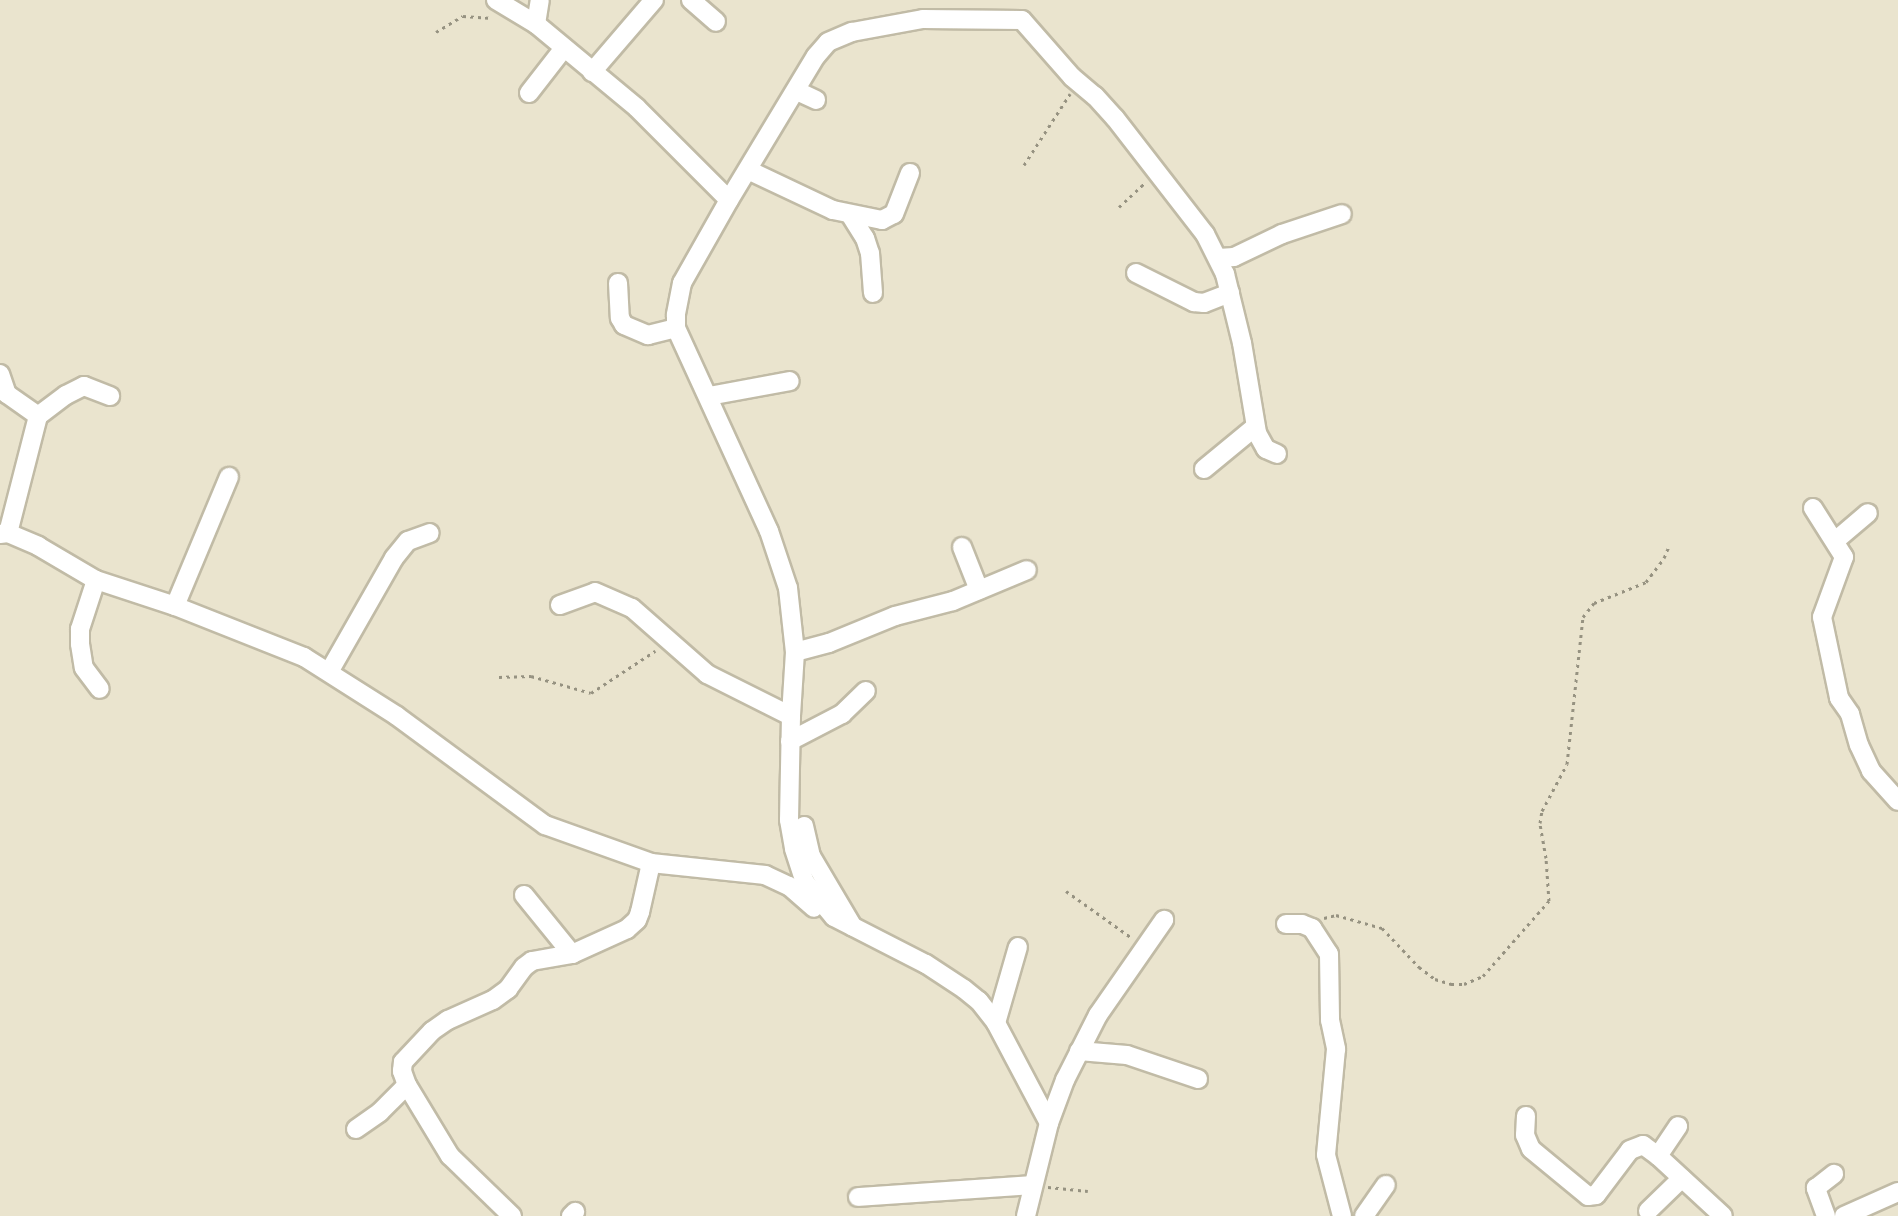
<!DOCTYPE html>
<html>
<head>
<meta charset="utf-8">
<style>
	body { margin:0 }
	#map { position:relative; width:1898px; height:1216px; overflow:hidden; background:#eae4ce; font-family:Manrope,sans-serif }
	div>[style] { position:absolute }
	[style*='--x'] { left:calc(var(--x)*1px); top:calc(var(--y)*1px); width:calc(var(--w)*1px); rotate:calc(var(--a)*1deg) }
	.path>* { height:3px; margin-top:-1.5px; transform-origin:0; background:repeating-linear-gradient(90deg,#969281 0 3px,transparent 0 7.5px) }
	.roads { filter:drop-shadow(2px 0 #c1bba6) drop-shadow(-2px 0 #c1bba6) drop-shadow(0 2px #c1bba6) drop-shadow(0 -2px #c1bba6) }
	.minor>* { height:18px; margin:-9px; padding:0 9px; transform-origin:9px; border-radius:9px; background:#fff }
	span { translate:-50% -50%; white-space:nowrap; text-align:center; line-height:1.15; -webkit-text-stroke:4.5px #f7f1db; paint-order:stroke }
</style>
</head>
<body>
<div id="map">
	<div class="path">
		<i style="--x:436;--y:32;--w:31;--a:-31"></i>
		<i style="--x:463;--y:16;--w:29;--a:4"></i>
		<i style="--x:1024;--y:165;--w:85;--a:-57.1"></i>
		<i style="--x:1119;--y:207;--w:37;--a:-43"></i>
		<i style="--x:499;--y:677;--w:32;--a:-2"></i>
		<i style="--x:531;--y:676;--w:62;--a:15.8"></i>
		<i style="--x:591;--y:693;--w:77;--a:-33.3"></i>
		<i style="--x:1066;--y:891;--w:81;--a:35.5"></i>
		<i style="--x:1324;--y:918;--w:12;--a:-14"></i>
		<i style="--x:1336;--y:915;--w:48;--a:15.8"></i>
		<i style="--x:1382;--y:928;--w:54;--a:46.5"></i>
		<i style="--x:1419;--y:967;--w:20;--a:37"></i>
		<i style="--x:1435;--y:979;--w:17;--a:17"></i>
		<i style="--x:1451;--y:984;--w:13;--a:0"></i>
		<i style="--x:1464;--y:984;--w:21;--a:-23"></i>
		<i style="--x:1483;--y:976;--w:100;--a:-48.7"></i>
		<i style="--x:1549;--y:901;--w:43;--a:-94"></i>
		<i style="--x:1546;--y:858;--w:36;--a:-100"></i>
		<i style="--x:1540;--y:823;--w:12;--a:-81"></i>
		<i style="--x:1542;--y:811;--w:53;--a:-62"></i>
		<i style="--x:1567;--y:764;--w:148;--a:-83.8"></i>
		<i style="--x:1583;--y:617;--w:18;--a:-52"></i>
		<i style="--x:1594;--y:603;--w:56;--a:-22"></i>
		<i style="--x:1646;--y:582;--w:30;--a:-53"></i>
		<i style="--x:1664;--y:558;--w:13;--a:-67"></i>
		<i style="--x:1048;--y:1187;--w:40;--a:5.7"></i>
	</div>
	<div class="roads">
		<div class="minor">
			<i style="--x:496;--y:0;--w:47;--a:31"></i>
			<i style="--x:536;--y:24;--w:131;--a:39.7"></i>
			<i style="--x:637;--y:108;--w:130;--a:45"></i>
			<i style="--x:729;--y:200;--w:95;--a:119.5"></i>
			<i style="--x:682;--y:283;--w:33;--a:101"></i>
			<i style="--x:676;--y:315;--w:13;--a:90"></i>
			<i style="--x:676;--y:328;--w:223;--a:65.4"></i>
			<i style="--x:769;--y:531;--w:60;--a:71.6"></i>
			<i style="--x:788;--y:588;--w:64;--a:83.8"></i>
			<i style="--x:795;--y:652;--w:64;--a:93.6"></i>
			<i style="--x:791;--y:716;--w:104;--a:91.1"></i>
			<i style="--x:789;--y:820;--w:29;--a:80"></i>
			<i style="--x:794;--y:849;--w:35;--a:72"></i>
			<i style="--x:805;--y:882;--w:45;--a:50.4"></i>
			<i style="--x:834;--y:917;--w:103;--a:27.1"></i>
			<i style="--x:926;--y:964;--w:45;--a:33.3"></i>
			<i style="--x:964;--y:989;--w:19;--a:39"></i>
			<i style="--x:979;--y:1001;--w:28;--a:52"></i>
			<i style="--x:996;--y:1023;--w:113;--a:62.1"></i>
			<i style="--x:1049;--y:1123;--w:96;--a:103.9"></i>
			<i style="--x:691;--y:0;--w:33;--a:41"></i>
			<i style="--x:536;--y:24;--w:24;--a:-81"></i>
			<i style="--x:592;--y:72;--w:95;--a:-49.3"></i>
			<i style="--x:797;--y:91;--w:21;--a:25"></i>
			<i style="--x:529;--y:93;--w:57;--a:-52.1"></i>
			<i style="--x:748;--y:170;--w:94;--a:25.2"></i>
			<i style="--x:833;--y:210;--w:50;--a:11.5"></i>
			<i style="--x:882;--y:220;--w:13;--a:-27"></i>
			<i style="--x:894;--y:214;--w:44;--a:-68.7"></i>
			<i style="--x:729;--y:200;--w:168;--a:-58.9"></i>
			<i style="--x:816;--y:56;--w:18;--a:-49"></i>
			<i style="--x:828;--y:42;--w:26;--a:-23"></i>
			<i style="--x:852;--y:32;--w:72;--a:-10.4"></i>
			<i style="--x:923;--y:19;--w:99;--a:0.6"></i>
			<i style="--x:1022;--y:20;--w:76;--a:48.7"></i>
			<i style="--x:1072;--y:77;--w:30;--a:40"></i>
			<i style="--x:1095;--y:96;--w:30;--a:48"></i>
			<i style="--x:1115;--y:118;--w:147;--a:52.2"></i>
			<i style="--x:1205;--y:234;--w:45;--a:63.4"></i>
			<i style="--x:1225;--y:274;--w:71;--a:76.2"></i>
			<i style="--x:1242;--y:343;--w:91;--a:80.5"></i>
			<i style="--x:1257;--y:433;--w:18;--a:61"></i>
			<i style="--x:1266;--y:449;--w:12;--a:24"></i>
			<i style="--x:851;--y:216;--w:26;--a:58"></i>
			<i style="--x:865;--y:238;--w:16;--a:72"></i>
			<i style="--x:870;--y:253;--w:40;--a:85.7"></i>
			<i style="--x:1219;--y:258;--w:15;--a:-4"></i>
			<i style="--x:1234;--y:257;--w:53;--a:-25.6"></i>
			<i style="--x:1282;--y:234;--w:63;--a:-18.4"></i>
			<i style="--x:1136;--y:273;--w:65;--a:26.6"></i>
			<i style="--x:1194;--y:302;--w:10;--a:6"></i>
			<i style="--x:1204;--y:303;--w:28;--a:-21"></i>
			<i style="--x:618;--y:283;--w:35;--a:87"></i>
			<i style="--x:620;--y:318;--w:8;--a:60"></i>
			<i style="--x:624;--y:325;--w:26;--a:23"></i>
			<i style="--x:648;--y:335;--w:29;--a:-14"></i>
			<i style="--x:0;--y:374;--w:21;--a:71"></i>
			<i style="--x:7;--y:394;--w:38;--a:35"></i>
			<i style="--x:709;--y:396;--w:82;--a:-10.5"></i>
			<i style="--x:1204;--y:469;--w:66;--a:-39.5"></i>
			<i style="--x:1813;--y:508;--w:58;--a:57.7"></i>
			<i style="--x:1844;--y:557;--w:64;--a:110.1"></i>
			<i style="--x:1822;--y:617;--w:83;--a:78.1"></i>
			<i style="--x:1839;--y:698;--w:19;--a:55"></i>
			<i style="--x:1850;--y:714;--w:32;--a:74"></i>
			<i style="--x:1859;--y:745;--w:29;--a:65"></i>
			<i style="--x:1871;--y:771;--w:40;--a:48"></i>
			<i style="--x:8;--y:533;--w:121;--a:-75.6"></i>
			<i style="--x:38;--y:416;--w:35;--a:-37"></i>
			<i style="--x:66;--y:395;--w:20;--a:-27"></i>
			<i style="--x:84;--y:386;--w:28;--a:21"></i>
			<i style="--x:0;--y:534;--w:8;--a:-7"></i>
			<i style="--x:8;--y:533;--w:33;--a:23"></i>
			<i style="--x:38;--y:546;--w:67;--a:30.4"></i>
			<i style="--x:96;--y:580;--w:83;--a:18.2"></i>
			<i style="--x:175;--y:606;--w:139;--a:21.6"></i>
			<i style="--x:304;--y:657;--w:110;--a:32.4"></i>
			<i style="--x:397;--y:716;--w:184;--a:36.4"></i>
			<i style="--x:545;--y:825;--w:113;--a:19.7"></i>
			<i style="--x:651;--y:863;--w:115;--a:6"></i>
			<i style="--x:765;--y:875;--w:26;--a:25"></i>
			<i style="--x:789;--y:886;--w:33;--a:41"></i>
			<i style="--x:1835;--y:541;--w:43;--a:-40.3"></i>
			<i style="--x:962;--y:547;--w:46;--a:68.4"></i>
			<i style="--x:96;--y:580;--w:52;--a:108.1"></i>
			<i style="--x:80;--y:629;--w:15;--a:90"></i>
			<i style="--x:80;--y:644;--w:24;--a:81"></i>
			<i style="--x:84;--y:668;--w:26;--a:53"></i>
			<i style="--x:560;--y:605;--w:37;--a:-20"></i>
			<i style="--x:595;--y:592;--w:40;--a:23.4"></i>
			<i style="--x:632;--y:608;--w:100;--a:41.3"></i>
			<i style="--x:707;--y:674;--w:94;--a:26.6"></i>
			<i style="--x:175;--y:606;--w:140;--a:-67.3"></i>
			<i style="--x:795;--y:652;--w:35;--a:-15"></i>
			<i style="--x:829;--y:643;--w:71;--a:-22.2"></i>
			<i style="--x:895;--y:616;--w:60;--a:-14.5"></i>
			<i style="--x:953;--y:601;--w:80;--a:-22.7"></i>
			<i style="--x:329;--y:672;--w:131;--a:-60.3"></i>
			<i style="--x:394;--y:558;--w:22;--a:-51"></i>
			<i style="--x:408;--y:541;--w:23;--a:-20"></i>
			<i style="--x:790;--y:741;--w:59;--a:-27.4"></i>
			<i style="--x:842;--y:714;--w:33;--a:-44"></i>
			<i style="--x:804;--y:826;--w:31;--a:77"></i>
			<i style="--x:811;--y:856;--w:82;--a:59.4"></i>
			<i style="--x:524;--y:895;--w:76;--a:50.9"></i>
			<i style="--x:1286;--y:924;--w:16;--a:0"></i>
			<i style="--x:1302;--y:924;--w:11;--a:22"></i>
			<i style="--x:1312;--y:928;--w:31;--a:57"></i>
			<i style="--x:1329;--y:954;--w:66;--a:89.1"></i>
			<i style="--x:1330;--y:1020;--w:30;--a:78"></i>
			<i style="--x:1336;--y:1049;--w:106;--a:95.4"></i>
			<i style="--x:1326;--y:1155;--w:63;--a:75.3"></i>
			<i style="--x:996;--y:1023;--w:79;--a:-73.9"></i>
			<i style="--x:1079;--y:1051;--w:48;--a:4.8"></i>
			<i style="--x:1127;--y:1055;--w:75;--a:18.7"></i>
			<i style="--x:1526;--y:1116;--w:19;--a:93"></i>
			<i style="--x:1525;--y:1135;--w:15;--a:67"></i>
			<i style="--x:1531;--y:1149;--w:74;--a:39.5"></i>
			<i style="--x:1588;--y:1196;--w:8;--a:-7"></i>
			<i style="--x:1596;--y:1195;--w:56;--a:-52.9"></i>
			<i style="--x:1630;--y:1150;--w:14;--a:-21"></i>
			<i style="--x:1643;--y:1145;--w:19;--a:36"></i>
			<i style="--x:1658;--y:1156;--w:88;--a:42.7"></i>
			<i style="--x:1049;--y:1123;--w:46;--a:-69.6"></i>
			<i style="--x:1065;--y:1080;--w:73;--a:-63.1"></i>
			<i style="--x:1098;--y:1015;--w:116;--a:-55.2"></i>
			<i style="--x:356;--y:1129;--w:29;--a:-35"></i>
			<i style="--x:380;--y:1112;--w:38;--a:-45"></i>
			<i style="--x:1658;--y:1156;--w:36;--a:-56"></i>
			<i style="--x:858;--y:1197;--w:174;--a:-3.9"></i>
			<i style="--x:1648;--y:1211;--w:47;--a:-44.1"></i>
			<i style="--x:512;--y:1216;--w:86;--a:-135.9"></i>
			<i style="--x:450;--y:1156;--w:83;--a:-121.2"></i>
			<i style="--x:407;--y:1085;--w:15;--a:-110"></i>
			<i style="--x:402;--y:1071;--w:9;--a:-84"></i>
			<i style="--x:403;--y:1062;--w:42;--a:-46.9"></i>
			<i style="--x:432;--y:1031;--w:19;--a:-35"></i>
			<i style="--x:448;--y:1020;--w:49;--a:-24"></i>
			<i style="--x:493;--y:1000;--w:19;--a:-36"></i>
			<i style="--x:508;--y:989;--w:27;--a:-54"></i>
			<i style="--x:524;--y:967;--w:10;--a:-37"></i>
			<i style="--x:532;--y:961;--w:41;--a:-9.9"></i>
			<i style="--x:572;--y:954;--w:60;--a:-24.4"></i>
			<i style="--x:627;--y:929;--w:13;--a:-42"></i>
			<i style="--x:637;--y:920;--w:9;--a:-69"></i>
			<i style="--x:640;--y:912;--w:50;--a:-77.3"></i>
			<i style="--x:571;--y:1216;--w:6;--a:-45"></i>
			<i style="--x:1364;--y:1216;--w:38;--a:-55"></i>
			<i style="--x:1826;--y:1216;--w:30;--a:-110"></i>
			<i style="--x:1816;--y:1188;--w:23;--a:-38"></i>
			<i style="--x:1844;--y:1216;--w:59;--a:-24"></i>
		</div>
	</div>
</div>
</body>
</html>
